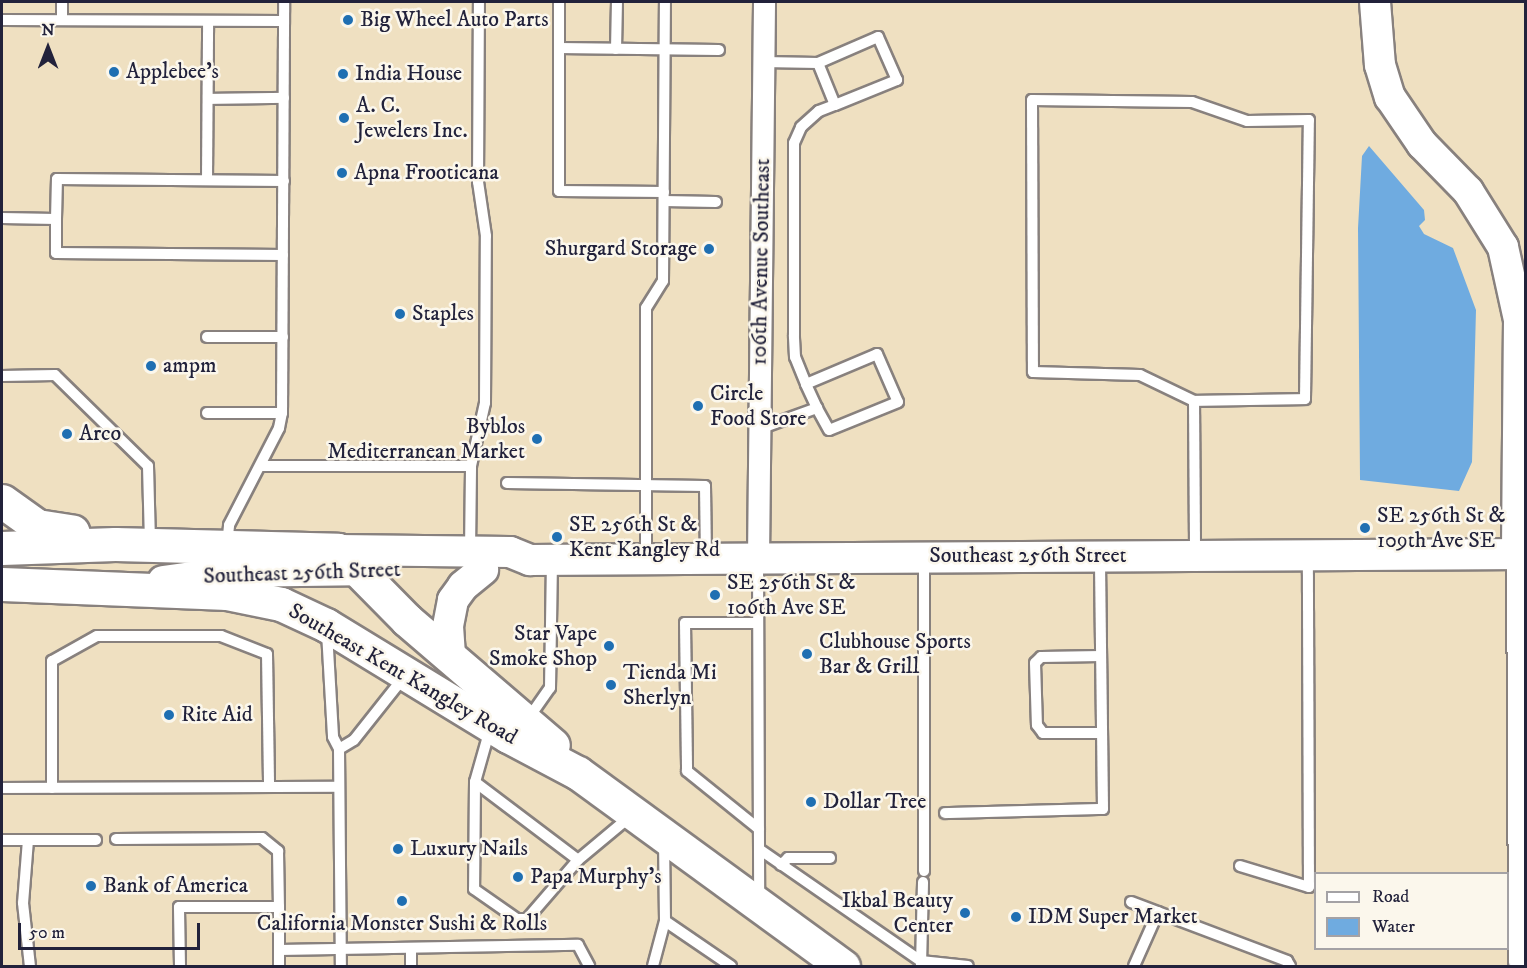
<!DOCTYPE html>
<html>
<head>
<meta charset="utf-8">
<style>
	body { margin:0 }
	#map { position:relative; width:1527px; height:968px; overflow:hidden; background:#efe0c1; font-family:"IM FELL DW Pica",serif }
	div>[style] { position:absolute }
	[style*='--x'] { left:calc(var(--x)*1px); top:calc(var(--y)*1px); width:calc(var(--w)*1px); rotate:calc(var(--a)*1deg) }
	.water>* { inset:0; background:#6fabe0 }
	.roads { filter:drop-shadow(2px 0 #88817e) drop-shadow(-2px 0 #88817e) drop-shadow(0 2px #88817e) drop-shadow(0 -2px #88817e) }
	.lane>* { height:10px; margin:-5px; padding:0 5px; transform-origin:5px; border-radius:5px; background:#fff }
	.street>* { height:21px; margin:-10.5px; padding:0 10.5px; transform-origin:10.5px; border-radius:10.5px; background:#fff }
	.secondary>* { height:30px; margin:-15px; padding:0 15px; transform-origin:15px; border-radius:15px; background:#fff }
	.primary>* { height:33px; margin:-16.5px; padding:0 16.5px; transform-origin:16.5px; border-radius:16.5px; background:#fff }
	.dots>* { width:16px; height:16px; translate:-50% -50%; box-sizing:border-box; border:3px solid #fbf7ec; border-radius:50% }
	span { translate:-50% -50%; white-space:nowrap; text-align:center; line-height:1.15; -webkit-text-stroke:5px #fbf7ec; paint-order:stroke }
	.poi-label { font-size:22px; color:#22223b }
	.left { translate:0 -50%; text-align:left }
	.right { translate:-100% -50%; text-align:right }
	.street-label { font-size:22px; color:#22223b }
	.frame { position:absolute; inset:0; border:3px solid #22223b; pointer-events:none }
	.legend { position:absolute; left:1314px; top:872px; width:195px; height:78px; box-sizing:border-box; background:#fbf7ec; border:2px solid #a4a2a5; margin:0; padding:8px 10px; list-style:none; font-size:18px; color:#22223b }
	.legend li { display:flex; align-items:center; gap:12px; height:30px }
	.legend b { width:30px; border:2px solid #a4a2a5 }
	.north { position:absolute; left:18px; top:18px; width:60px; height:60px; -webkit-text-stroke:4px #fbf7ec; paint-order:stroke; rotate:0deg; font-size:16px; font-weight:700; line-height:24px; text-align:center; color:#22223b }
	.north::after { content:''; display:block; margin:auto; width:21px; height:27px; background:#22223b; clip-path:polygon(50% 0,100% 100%,50% 72%,0 100%) }
	.scale { position:absolute; left:18px; top:923px; width:182px; height:27px; box-sizing:border-box; border:3px solid #22223b; border-top:0; padding-left:8px; font-size:18px; line-height:21px; white-space:nowrap; color:#22223b; -webkit-text-stroke:4px #fbf7ec; paint-order:stroke }
</style>
</head>
<body>
<div id="map">
	<div class="water">
		<i style="clip-path:polygon(1369px 146px,1424px 210px,1425px 220px,1419px 226px,1424px 234px,1453px 248px,1476px 310px,1472px 462px,1459px 491px,1360px 480px,1358px 228px,1362px 156px)"></i>
	</div>
	<div class="roads">
		<div class="lane">
			<i style="--x:559;--y:2;--w:189;--a:90"></i>
			<i style="--x:559;--y:191;--w:105;--a:0.5"></i>
			<i style="--x:2;--y:20;--w:282;--a:0.2"></i>
			<i style="--x:62;--y:20;--w:18;--a:-90"></i>
			<i style="--x:559;--y:48;--w:160;--a:0.7"></i>
			<i style="--x:616;--y:49;--w:47;--a:-88.8"></i>
			<i style="--x:763;--y:62;--w:55;--a:1"></i>
			<i style="--x:208;--y:99;--w:76;--a:-0.8"></i>
			<i style="--x:207;--y:180;--w:159;--a:-89.6"></i>
			<i style="--x:664;--y:201;--w:52;--a:1.1"></i>
			<i style="--x:2;--y:218;--w:54;--a:1.1"></i>
			<i style="--x:56;--y:219;--w:40;--a:-88.6"></i>
			<i style="--x:57;--y:179;--w:227;--a:0.5"></i>
			<i style="--x:56;--y:219;--w:34;--a:90"></i>
			<i style="--x:56;--y:253;--w:227;--a:0.5"></i>
			<i style="--x:207;--y:337;--w:76;--a:0"></i>
			<i style="--x:2;--y:376;--w:53;--a:-1.1"></i>
			<i style="--x:55;--y:375;--w:130;--a:44.4"></i>
			<i style="--x:148;--y:466;--w:77;--a:88.5"></i>
			<i style="--x:806;--y:384;--w:29;--a:-112"></i>
			<i style="--x:795;--y:357;--w:22;--a:-93"></i>
			<i style="--x:794;--y:335;--w:192;--a:-90"></i>
			<i style="--x:794;--y:143;--w:17;--a:-66"></i>
			<i style="--x:801;--y:127;--w:24;--a:-42"></i>
			<i style="--x:819;--y:111;--w:17;--a:-21"></i>
			<i style="--x:835;--y:105;--w:67;--a:-22"></i>
			<i style="--x:897;--y:80;--w:47;--a:-113.8"></i>
			<i style="--x:878;--y:37;--w:65;--a:156.6"></i>
			<i style="--x:818;--y:63;--w:45;--a:68"></i>
			<i style="--x:1194;--y:401;--w:111;--a:-1"></i>
			<i style="--x:1305;--y:399;--w:279;--a:-89.2"></i>
			<i style="--x:1309;--y:120;--w:62;--a:179.1"></i>
			<i style="--x:1247;--y:121;--w:58;--a:-160.9"></i>
			<i style="--x:1192;--y:102;--w:160;--a:-179.3"></i>
			<i style="--x:1032;--y:100;--w:272;--a:89.8"></i>
			<i style="--x:1033;--y:372;--w:107;--a:1.6"></i>
			<i style="--x:1140;--y:375;--w:60;--a:25.7"></i>
			<i style="--x:1194;--y:401;--w:154;--a:89.6"></i>
			<i style="--x:207;--y:413;--w:75;--a:0"></i>
			<i style="--x:759;--y:429;--w:62;--a:-19.9"></i>
			<i style="--x:817;--y:408;--w:26;--a:-115"></i>
			<i style="--x:806;--y:384;--w:77;--a:-22.9"></i>
			<i style="--x:877;--y:354;--w:52;--a:66.4"></i>
			<i style="--x:898;--y:402;--w:74;--a:157.9"></i>
			<i style="--x:829;--y:430;--w:25;--a:-119"></i>
			<i style="--x:261;--y:466;--w:210;--a:0"></i>
			<i style="--x:507;--y:483;--w:198;--a:0.9"></i>
			<i style="--x:705;--y:486;--w:71;--a:89.2"></i>
			<i style="--x:227;--y:545;--w:20;--a:-84"></i>
			<i style="--x:229;--y:525;--w:109;--a:-62.7"></i>
			<i style="--x:279;--y:428;--w:15;--a:-79"></i>
			<i style="--x:282;--y:413;--w:411;--a:-89.7"></i>
			<i style="--x:470;--y:551;--w:85;--a:-89.3"></i>
			<i style="--x:471;--y:466;--w:65;--a:-77.5"></i>
			<i style="--x:485;--y:403;--w:167;--a:-89.7"></i>
			<i style="--x:486;--y:236;--w:55;--a:-98.4"></i>
			<i style="--x:478;--y:182;--w:180;--a:-89.7"></i>
			<i style="--x:646;--y:559;--w:251;--a:-90"></i>
			<i style="--x:646;--y:308;--w:32;--a:-58"></i>
			<i style="--x:663;--y:281;--w:279;--a:-89.6"></i>
			<i style="--x:924;--y:559;--w:312;--a:90"></i>
			<i style="--x:758;--y:561;--w:335;--a:89.8"></i>
			<i style="--x:758;--y:623;--w:73;--a:180"></i>
			<i style="--x:685;--y:623;--w:148;--a:89.2"></i>
			<i style="--x:687;--y:771;--w:92;--a:38.9"></i>
			<i style="--x:327;--y:632;--w:105;--a:86.7"></i>
			<i style="--x:333;--y:737;--w:13;--a:63"></i>
			<i style="--x:339;--y:749;--w:217;--a:89.5"></i>
			<i style="--x:1101;--y:656;--w:60;--a:179"></i>
			<i style="--x:1041;--y:657;--w:8;--a:135"></i>
			<i style="--x:1035;--y:663;--w:62;--a:88.2"></i>
			<i style="--x:1037;--y:725;--w:10;--a:53"></i>
			<i style="--x:1043;--y:733;--w:59;--a:0"></i>
			<i style="--x:528;--y:719;--w:38;--a:-55"></i>
			<i style="--x:550;--y:688;--w:127;--a:-89.1"></i>
			<i style="--x:490;--y:729;--w:55;--a:105.8"></i>
			<i style="--x:475;--y:782;--w:129;--a:37.1"></i>
			<i style="--x:578;--y:860;--w:70;--a:-39.8"></i>
			<i style="--x:339;--y:749;--w:17;--a:-31"></i>
			<i style="--x:354;--y:740;--w:80;--a:-51.6"></i>
			<i style="--x:475;--y:782;--w:107;--a:90.5"></i>
			<i style="--x:474;--y:889;--w:52;--a:34.9"></i>
			<i style="--x:517;--y:919;--w:10;--a:0"></i>
			<i style="--x:527;--y:919;--w:78;--a:-49.2"></i>
			<i style="--x:2;--y:788;--w:337;--a:-0.2"></i>
			<i style="--x:52;--y:788;--w:127;--a:-90"></i>
			<i style="--x:52;--y:661;--w:51;--a:-29.1"></i>
			<i style="--x:97;--y:636;--w:124;--a:0"></i>
			<i style="--x:221;--y:636;--w:49;--a:21.4"></i>
			<i style="--x:267;--y:654;--w:133;--a:89.1"></i>
			<i style="--x:945;--y:813;--w:158;--a:-1.5"></i>
			<i style="--x:1103;--y:809;--w:250;--a:-90.7"></i>
			<i style="--x:116;--y:839;--w:146;--a:-0.4"></i>
			<i style="--x:262;--y:838;--w:21;--a:39"></i>
			<i style="--x:278;--y:851;--w:56;--a:89"></i>
			<i style="--x:2;--y:840;--w:94;--a:0"></i>
			<i style="--x:28;--y:840;--w:63;--a:94.5"></i>
			<i style="--x:23;--y:903;--w:63;--a:83.7"></i>
			<i style="--x:759;--y:849;--w:197;--a:34.7"></i>
			<i style="--x:921;--y:961;--w:47;--a:6.1"></i>
			<i style="--x:781;--y:865;--w:10;--a:-45"></i>
			<i style="--x:788;--y:858;--w:42;--a:0"></i>
			<i style="--x:1240;--y:866;--w:72;--a:16.9"></i>
			<i style="--x:1309;--y:887;--w:329;--a:-90.2"></i>
			<i style="--x:1131;--y:902;--w:167;--a:20.7"></i>
			<i style="--x:1287;--y:961;--w:6;--a:59"></i>
			<i style="--x:665;--y:921;--w:80;--a:34.3"></i>
			<i style="--x:411;--y:948;--w:18;--a:90"></i>
			<i style="--x:279;--y:950;--w:299;--a:-1"></i>
			<i style="--x:578;--y:945;--w:24;--a:62"></i>
			<i style="--x:921;--y:965;--w:83;--a:-88.6"></i>
			<i style="--x:180;--y:966;--w:59;--a:-91"></i>
			<i style="--x:179;--y:907;--w:100;--a:0"></i>
			<i style="--x:279;--y:907;--w:59;--a:90"></i>
			<i style="--x:653;--y:966;--w:47;--a:-75.1"></i>
			<i style="--x:665;--y:921;--w:77;--a:-90.7"></i>
			<i style="--x:1134;--y:966;--w:59;--a:-66"></i>
		</div>
		<div class="street">
			<i style="--x:1517;--y:554;--w:408;--a:89.7"></i>
			<i style="--x:758;--y:558;--w:556;--a:-89.38"></i>
		</div>
		<div class="secondary">
			<i style="--x:1375;--y:2;--w:63;--a:85.5"></i>
			<i style="--x:1380;--y:65;--w:34;--a:73"></i>
			<i style="--x:1390;--y:97;--w:57;--a:55.8"></i>
			<i style="--x:1422;--y:144;--w:66;--a:45.6"></i>
			<i style="--x:1468;--y:191;--w:66;--a:58"></i>
			<i style="--x:1503;--y:247;--w:75;--a:77.6"></i>
			<i style="--x:1519;--y:320;--w:234;--a:90.5"></i>
			<i style="--x:338;--y:550;--w:172;--a:0.7"></i>
			<i style="--x:510;--y:552;--w:22;--a:22"></i>
			<i style="--x:530;--y:560;--w:996;--a:-0.35"></i>
			<i style="--x:163;--y:581;--w:67;--a:-7.8"></i>
			<i style="--x:229;--y:572;--w:144;--a:-0.8"></i>
			<i style="--x:450;--y:655;--w:29;--a:-94"></i>
			<i style="--x:448;--y:626;--w:26;--a:-79"></i>
			<i style="--x:453;--y:600;--w:17;--a:-54"></i>
			<i style="--x:463;--y:586;--w:26;--a:-39"></i>
		</div>
		<div class="primary">
			<i style="--x:2;--y:501;--w:43;--a:35.5"></i>
			<i style="--x:37;--y:526;--w:36;--a:9"></i>
			<i style="--x:2;--y:548;--w:113;--a:-2"></i>
			<i style="--x:115;--y:544;--w:223;--a:1.5"></i>
			<i style="--x:338;--y:550;--w:98;--a:45.4"></i>
			<i style="--x:407;--y:620;--w:192;--a:40.6"></i>
			<i style="--x:2;--y:584;--w:225;--a:2.3"></i>
			<i style="--x:227;--y:593;--w:55;--a:11.5"></i>
			<i style="--x:281;--y:604;--w:50;--a:25"></i>
			<i style="--x:326;--y:625;--w:213;--a:31.4"></i>
			<i style="--x:508;--y:736;--w:79;--a:27.9"></i>
			<i style="--x:578;--y:773;--w:328;--a:36.1"></i>
		</div>
	</div>
	<div class="dots">
		<i style="left:348px;top:20px;background:#1f6fb2"></i>
		<i style="left:114px;top:72px;background:#1f6fb2"></i>
		<i style="left:343px;top:74px;background:#1f6fb2"></i>
		<i style="left:344px;top:118px;background:#1f6fb2"></i>
		<i style="left:342px;top:173px;background:#1f6fb2"></i>
		<i style="left:709px;top:249px;background:#1f6fb2"></i>
		<i style="left:400px;top:314px;background:#1f6fb2"></i>
		<i style="left:151px;top:366px;background:#1f6fb2"></i>
		<i style="left:698px;top:406px;background:#1f6fb2"></i>
		<i style="left:67px;top:434px;background:#1f6fb2"></i>
		<i style="left:537px;top:439px;background:#1f6fb2"></i>
		<i style="left:1365px;top:528px;background:#1f6fb2"></i>
		<i style="left:557px;top:537px;background:#1f6fb2"></i>
		<i style="left:715px;top:595px;background:#1f6fb2"></i>
		<i style="left:609px;top:646px;background:#1f6fb2"></i>
		<i style="left:807px;top:654px;background:#1f6fb2"></i>
		<i style="left:611px;top:685px;background:#1f6fb2"></i>
		<i style="left:169px;top:715px;background:#1f6fb2"></i>
		<i style="left:811px;top:802px;background:#1f6fb2"></i>
		<i style="left:398px;top:849px;background:#1f6fb2"></i>
		<i style="left:518px;top:877px;background:#1f6fb2"></i>
		<i style="left:91px;top:886px;background:#1f6fb2"></i>
		<i style="left:402px;top:901px;background:#1f6fb2"></i>
		<i style="left:965px;top:913px;background:#1f6fb2"></i>
		<i style="left:1016px;top:917px;background:#1f6fb2"></i>
	</div>
	<div class="poi-label">
		<span class="left" style="left:360px;top:20px">Big Wheel Auto Parts</span>
		<span class="left" style="left:126px;top:72px">Applebee's</span>
		<span class="left" style="left:355px;top:74px">India House</span>
		<span class="left" style="left:356px;top:118px">A. C.<br>Jewelers Inc.</span>
		<span class="left" style="left:354px;top:173px">Apna Frooticana</span>
		<span class="right" style="left:697px;top:249px">Shurgard Storage</span>
		<span class="left" style="left:412px;top:314px">Staples</span>
		<span class="left" style="left:163px;top:366px">ampm</span>
		<span class="left" style="left:710px;top:406px">Circle<br>Food Store</span>
		<span class="right" style="left:525px;top:439px">Byblos<br>Mediterranean Market</span>
		<span class="left" style="left:79px;top:434px">Arco</span>
		<span class="left" style="left:1377px;top:528px">SE 256th St &amp;<br>109th Ave SE</span>
		<span class="left" style="left:569px;top:537px">SE 256th St &amp;<br>Kent Kangley Rd</span>
		<span class="left" style="left:727px;top:595px">SE 256th St &amp;<br>106th Ave SE</span>
		<span class="right" style="left:597px;top:646px">Star Vape<br>Smoke Shop</span>
		<span class="left" style="left:819px;top:654px">Clubhouse Sports<br>Bar &amp; Grill</span>
		<span class="left" style="left:623px;top:685px">Tienda Mi<br>Sherlyn</span>
		<span class="left" style="left:181px;top:715px">Rite Aid</span>
		<span class="left" style="left:823px;top:802px">Dollar Tree</span>
		<span class="left" style="left:410px;top:849px">Luxury Nails</span>
		<span class="left" style="left:530px;top:877px">Papa Murphy's</span>
		<span class="left" style="left:103px;top:886px">Bank of America</span>
		<span class="right" style="left:953px;top:913px">Ikbal Beauty<br>Center</span>
		<span class="left" style="left:1028px;top:917px">IDM Super Market</span>
		<span style="left:402px;top:924px">California Monster Sushi &amp; Rolls</span>
	</div>
	<div class="street-label">
		<span style="left:761px;top:262px;rotate:-89deg">106th Avenue Southeast</span>
		<span style="left:1028px;top:556px">Southeast 256th Street</span>
		<span style="left:302px;top:573px;rotate:-2deg">Southeast 256th Street</span>
		<span style="left:403px;top:674px;rotate:30deg">Southeast Kent Kangley Road</span>
	</div>
	<div class="frame"></div>
	<ul class="legend">
	<li><b style="height:8px;background:#fff"></b>Road</li>
	<li><b style="height:16px;background:#6fabe0"></b>Water</li>
	</ul>
	<div class="north">N</div>
	<div class="scale">50 m</div>
</div>
</body>
</html>
